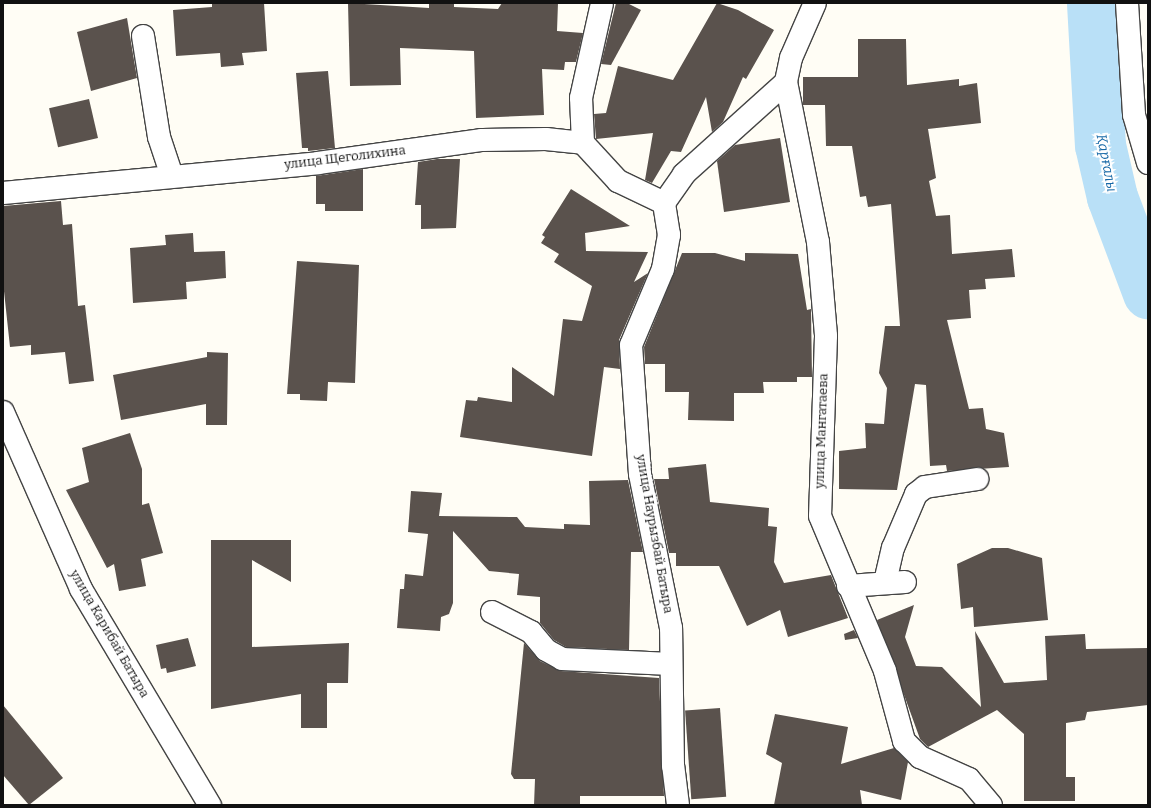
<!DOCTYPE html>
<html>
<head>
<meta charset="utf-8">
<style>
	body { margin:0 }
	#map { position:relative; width:1151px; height:808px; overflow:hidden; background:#fffdf5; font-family:Bitter,serif }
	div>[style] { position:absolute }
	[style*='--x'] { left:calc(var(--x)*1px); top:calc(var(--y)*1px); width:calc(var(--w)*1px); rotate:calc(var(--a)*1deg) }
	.river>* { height:51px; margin:-25.5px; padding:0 25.5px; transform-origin:25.5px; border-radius:25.5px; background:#b9e0f7 }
	.building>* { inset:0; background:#5a524d; transform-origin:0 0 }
	.roads { filter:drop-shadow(1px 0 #444) drop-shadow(-1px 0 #444) drop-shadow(0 1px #444) drop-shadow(0 -1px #444) }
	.minor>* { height:22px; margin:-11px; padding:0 11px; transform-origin:11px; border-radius:11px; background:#fff }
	span { translate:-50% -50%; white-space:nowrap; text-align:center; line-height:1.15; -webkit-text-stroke:4px #fff; paint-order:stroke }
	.street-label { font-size:13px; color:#111 }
	.water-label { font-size:14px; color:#1768a6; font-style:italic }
	.frame { position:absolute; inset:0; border:4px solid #111; pointer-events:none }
</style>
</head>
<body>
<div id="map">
	<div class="river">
		<i style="--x:1092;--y:3;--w:142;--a:86.8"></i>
		<i style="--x:1100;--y:145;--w:53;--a:77"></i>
		<i style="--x:1112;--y:197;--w:103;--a:69.4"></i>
	</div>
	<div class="building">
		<i style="clip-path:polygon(212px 3px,264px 3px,267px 51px,242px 53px,244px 65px,221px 67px,220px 53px,176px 56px,173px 10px,212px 7px)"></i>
		<i style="clip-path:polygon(348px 3px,429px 8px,429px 3px,454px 4px,454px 7px,498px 9px,502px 3px,558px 3px,557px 31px,583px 33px,576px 62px,565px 62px,564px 70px,542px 69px,544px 115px,476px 118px,474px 51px,400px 48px,401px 85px,350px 86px)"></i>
		<i style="clip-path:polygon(616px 3px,627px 3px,641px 10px,611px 65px,601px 64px)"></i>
		<i style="clip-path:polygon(717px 3px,738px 10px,774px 30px,746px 79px,743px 77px,723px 122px,712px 132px,706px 97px,681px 152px,671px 151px,652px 183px,645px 180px,653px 133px,596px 139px,594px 114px,606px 113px,618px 66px,673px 80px)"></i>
		<i style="clip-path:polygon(127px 18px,137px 78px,91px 91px,77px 32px)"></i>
		<i style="clip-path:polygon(858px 39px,906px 39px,907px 85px,959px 79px,959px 86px,977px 83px,981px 123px,928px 129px,936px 178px,929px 181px,936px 216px,950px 215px,952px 254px,1012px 249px,1015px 277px,985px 279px,986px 289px,969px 290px,971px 318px,947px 320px,969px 409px,983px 408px,986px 429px,1004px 433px,1009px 467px,947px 471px,946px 465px,930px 466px,926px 385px,915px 384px,897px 490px,839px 489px,839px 451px,866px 448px,865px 423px,884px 424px,887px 388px,879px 373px,885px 326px,900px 326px,891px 204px,868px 207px,866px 196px,860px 197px,852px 146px,826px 146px,825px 105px,803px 105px,803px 77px,858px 77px)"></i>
		<i style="clip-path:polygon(328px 71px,335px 148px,308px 151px,308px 148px,302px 148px,296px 73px)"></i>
		<i style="left:89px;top:99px;width:40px;height:41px;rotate:77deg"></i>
		<i style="clip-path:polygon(780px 138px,790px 202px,724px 212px,717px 161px,735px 145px)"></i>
		<i style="clip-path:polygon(437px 159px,460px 159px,456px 228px,421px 229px,421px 205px,415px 205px,418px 162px)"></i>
		<i style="clip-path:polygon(363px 169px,363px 211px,325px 211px,325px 204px,316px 204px,316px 176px)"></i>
		<i style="clip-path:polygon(571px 189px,630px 226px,585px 233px,586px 251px,648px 252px,634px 282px,648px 273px,619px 340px,620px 369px,604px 367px,592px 456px,460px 437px,466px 400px,477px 401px,478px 397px,512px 402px,512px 367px,554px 396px,563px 319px,582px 321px,592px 286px,554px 262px,559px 254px,541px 243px,545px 237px,542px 235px)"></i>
		<i style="clip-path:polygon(61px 201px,63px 225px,72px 224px,78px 306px,85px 305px,94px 381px,69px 384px,65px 352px,31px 355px,31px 345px,10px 347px,3px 282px,3px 206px)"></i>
		<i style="clip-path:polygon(193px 233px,194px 252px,225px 251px,226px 278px,186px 282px,187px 299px,133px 303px,130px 248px,166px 245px,165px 235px)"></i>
		<i style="clip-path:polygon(682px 253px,715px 253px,745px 261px,745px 253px,798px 254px,807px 310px,811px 309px,812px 377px,797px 377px,797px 382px,763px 382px,764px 393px,734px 393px,734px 421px,688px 420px,689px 392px,665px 392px,665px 364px,645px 364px,644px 347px)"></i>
		<i style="clip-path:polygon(297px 261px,359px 265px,355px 383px,328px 382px,327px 401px,300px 400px,300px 394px,287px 394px)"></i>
		<i style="clip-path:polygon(207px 352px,228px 353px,227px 425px,206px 425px,206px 404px,121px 420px,113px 375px,207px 357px)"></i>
		<i style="clip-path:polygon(130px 433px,142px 469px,142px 505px,149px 503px,163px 553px,141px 559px,146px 586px,119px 591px,114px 564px,107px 568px,66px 490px,89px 482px,82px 448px)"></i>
		<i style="clip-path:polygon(706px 464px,710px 502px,769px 508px,768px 526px,777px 527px,774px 562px,784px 583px,831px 575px,848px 618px,788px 637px,780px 610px,747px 626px,719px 566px,676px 566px,676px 553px,669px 553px,654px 479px,669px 479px,668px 468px)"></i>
		<i style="clip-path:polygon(628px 480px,643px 552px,631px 552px,629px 650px,566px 647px,554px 640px,540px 623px,540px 597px,517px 595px,519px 574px,489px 571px,453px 531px,453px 603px,449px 614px,441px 617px,440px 631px,397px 628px,400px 589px,404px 589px,405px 574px,423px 576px,428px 534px,408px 532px,411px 491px,442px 493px,439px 516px,517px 517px,525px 527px,564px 529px,564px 524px,590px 525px,589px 481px)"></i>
		<i style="clip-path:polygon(211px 540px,291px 540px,291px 582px,252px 560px,252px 647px,349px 643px,348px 683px,327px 683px,327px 728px,301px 728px,301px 694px,211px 709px)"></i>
		<i style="clip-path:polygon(992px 548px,1008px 548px,1042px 558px,1048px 620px,974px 627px,973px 607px,961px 609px,957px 564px)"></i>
		<i style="clip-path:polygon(914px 605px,905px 637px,916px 666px,942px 667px,981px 707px,975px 631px,1004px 683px,1047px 680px,1045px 636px,1085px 634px,1086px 649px,1148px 648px,1148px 705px,1087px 712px,1085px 720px,1066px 723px,1066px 777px,1075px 777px,1075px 801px,1024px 801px,1024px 734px,997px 710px,928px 747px,920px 739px,877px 620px)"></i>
		<i style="clip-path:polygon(854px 630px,858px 638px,845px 640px,844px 634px)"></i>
		<i style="clip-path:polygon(188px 638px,196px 666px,167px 673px,166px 668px,161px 669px,156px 645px)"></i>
		<i style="clip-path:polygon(524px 643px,540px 661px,561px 671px,659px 678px,664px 796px,580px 796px,580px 805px,534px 805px,535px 779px,514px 779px,511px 774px)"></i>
		<i style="clip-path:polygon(3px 705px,63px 778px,29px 805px,3px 775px)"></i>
		<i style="left:720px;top:708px;width:89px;height:35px;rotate:86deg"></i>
		<i style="clip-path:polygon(775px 714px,848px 727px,841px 764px,894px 748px,908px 762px,901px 800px,860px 790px,862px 805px,774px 805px,782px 763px,766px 754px)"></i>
	</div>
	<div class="roads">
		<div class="minor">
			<i style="--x:815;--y:3;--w:60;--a:113.6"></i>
			<i style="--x:791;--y:58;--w:25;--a:102"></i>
			<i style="--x:786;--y:82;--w:163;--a:78.7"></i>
			<i style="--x:818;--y:242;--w:94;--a:85.1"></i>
			<i style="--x:826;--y:336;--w:180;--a:91.9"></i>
			<i style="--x:820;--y:516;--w:168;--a:67.2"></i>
			<i style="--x:885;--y:671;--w:73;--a:74.8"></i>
			<i style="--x:904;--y:741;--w:23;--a:45"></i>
			<i style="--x:920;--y:757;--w:54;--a:24.2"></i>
			<i style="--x:969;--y:779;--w:34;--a:50"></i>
			<i style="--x:1127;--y:3;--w:112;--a:86.4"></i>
			<i style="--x:1134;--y:115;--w:50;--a:73.7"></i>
			<i style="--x:143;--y:36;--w:102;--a:81"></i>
			<i style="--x:159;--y:137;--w:41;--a:71.6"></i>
			<i style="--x:583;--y:143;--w:45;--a:-92.5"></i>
			<i style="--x:581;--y:98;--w:97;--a:-77.5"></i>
			<i style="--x:3;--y:193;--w:316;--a:-5.4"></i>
			<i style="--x:318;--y:163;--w:166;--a:-8"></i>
			<i style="--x:482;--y:140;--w:64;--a:-0.9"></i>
			<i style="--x:546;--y:139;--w:37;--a:6"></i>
			<i style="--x:583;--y:143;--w:52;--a:47.4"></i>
			<i style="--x:618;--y:181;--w:51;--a:25.6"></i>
			<i style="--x:3;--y:412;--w:193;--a:66.2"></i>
			<i style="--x:81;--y:589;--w:252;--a:59.2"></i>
			<i style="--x:885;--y:582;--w:35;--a:-77"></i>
			<i style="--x:893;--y:548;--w:59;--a:-66.9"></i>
			<i style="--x:916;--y:494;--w:11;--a:-38"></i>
			<i style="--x:925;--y:487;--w:53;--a:-8.7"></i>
			<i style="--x:848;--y:586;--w:57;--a:-4"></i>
			<i style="--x:492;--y:612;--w:44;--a:27.1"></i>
			<i style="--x:531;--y:632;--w:23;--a:50"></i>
			<i style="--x:546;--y:650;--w:18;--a:29"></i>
			<i style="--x:562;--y:659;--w:109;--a:2.6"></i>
			<i style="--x:678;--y:805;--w:39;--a:-97"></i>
			<i style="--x:673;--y:766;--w:138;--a:-90.8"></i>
			<i style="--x:671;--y:628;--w:157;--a:-101.4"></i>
			<i style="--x:640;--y:474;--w:129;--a:-94"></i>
			<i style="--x:631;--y:345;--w:82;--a:-67.2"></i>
			<i style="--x:663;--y:269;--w:35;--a:-80"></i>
			<i style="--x:669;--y:235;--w:32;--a:-99"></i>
			<i style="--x:664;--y:203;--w:35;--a:-55"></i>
			<i style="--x:684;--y:174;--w:137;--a:-42"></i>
		</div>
	</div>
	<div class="street-label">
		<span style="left:345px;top:158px;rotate:-7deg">улица Щеголихина</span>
		<span style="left:822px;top:431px;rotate:-88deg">улица Мангатаева</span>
		<span style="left:654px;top:534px;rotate:80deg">улица Наурызбай Батыра</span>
		<span style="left:109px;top:634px;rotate:60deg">улица Карибай Батыра</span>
	</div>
	<div class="water-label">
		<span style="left:1106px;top:163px;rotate:79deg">Қарғалы</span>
	</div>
	<div class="frame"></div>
</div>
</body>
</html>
